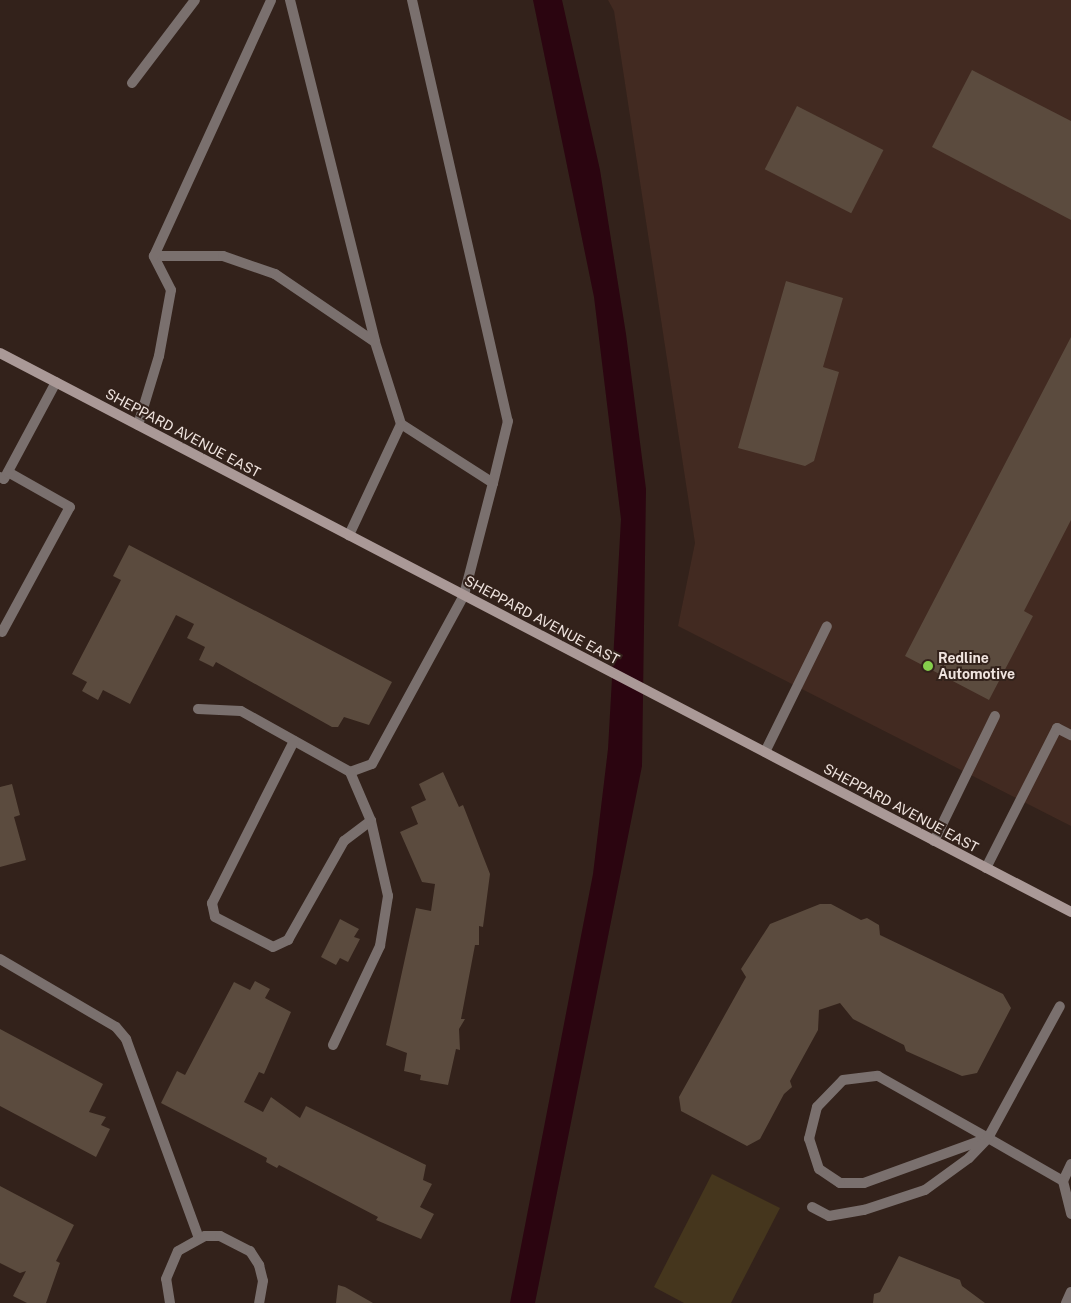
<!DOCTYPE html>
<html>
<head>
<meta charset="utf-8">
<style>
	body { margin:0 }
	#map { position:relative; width:1071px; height:1303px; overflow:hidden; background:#33221b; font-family:"Public Sans",sans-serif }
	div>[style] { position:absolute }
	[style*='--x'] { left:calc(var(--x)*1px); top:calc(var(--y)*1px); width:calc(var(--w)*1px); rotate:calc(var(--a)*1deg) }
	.built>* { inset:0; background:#422a21 }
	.green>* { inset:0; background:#45361d }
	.water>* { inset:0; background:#2b0510 }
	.building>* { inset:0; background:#5b4b3e; transform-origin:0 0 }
	.lane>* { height:10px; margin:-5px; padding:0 5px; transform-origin:5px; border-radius:5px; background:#7a706e }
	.street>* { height:10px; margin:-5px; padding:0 5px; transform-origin:5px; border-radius:5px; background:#7a706e }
	.secondary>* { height:10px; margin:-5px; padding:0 5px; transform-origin:5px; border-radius:5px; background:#aa9997 }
	.dots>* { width:14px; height:14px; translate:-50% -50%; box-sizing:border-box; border:2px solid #33221b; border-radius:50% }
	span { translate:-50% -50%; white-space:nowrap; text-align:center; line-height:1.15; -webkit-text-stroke:4px #33221b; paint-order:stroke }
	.street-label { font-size:14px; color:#f0e4df }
	.poi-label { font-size:14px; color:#f0e4df; font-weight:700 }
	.left { translate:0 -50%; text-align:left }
</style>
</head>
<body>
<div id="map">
	<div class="built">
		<i style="clip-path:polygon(608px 0,1071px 0,1071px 826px,678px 626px,695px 543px,614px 11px)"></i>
	</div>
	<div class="green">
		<i style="clip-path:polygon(712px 1174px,780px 1208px,731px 1303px,684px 1303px,654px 1287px)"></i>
	</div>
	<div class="water">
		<i style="clip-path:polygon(533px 0,562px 0,600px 170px,626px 334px,646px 489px,642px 766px,535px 1303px,510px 1303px,593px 874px,608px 749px,621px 519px,594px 297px)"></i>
	</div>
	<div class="building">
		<i style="clip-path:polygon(972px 70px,1071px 121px,1071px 220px,932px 147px)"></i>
		<i style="left:797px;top:106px;width:97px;height:71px;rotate:27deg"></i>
		<i style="clip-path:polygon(786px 281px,843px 298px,823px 367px,839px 372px,814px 461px,805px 466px,738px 448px)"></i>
		<i style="clip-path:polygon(1071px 337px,1071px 520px,1024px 611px,1033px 616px,989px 700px,905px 656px)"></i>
		<i style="clip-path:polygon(129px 545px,392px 682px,369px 725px,344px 717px,338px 727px,332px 727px,216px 662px,213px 667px,199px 660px,205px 647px,187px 638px,194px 624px,176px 615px,130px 704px,103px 690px,98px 700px,82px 691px,87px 682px,72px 674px,121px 580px,113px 576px)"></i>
		<i style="clip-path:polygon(443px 772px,459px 807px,463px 805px,490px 874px,483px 927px,479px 926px,479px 945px,475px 945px,461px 1019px,465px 1019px,459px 1029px,460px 1050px,456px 1049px,448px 1085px,420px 1080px,421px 1075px,404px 1071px,407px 1053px,386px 1045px,416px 908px,431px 911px,435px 884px,422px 882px,400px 832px,418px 824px,411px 807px,426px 800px,419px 784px)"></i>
		<i style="clip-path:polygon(12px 784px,20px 815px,14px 817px,26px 860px,0 867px,0 787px)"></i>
		<i style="clip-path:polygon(820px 904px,831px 904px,861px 920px,867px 918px,879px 925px,880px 935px,1003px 994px,1011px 1008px,977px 1073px,962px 1076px,906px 1051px,904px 1045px,853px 1019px,840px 1003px,819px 1010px,818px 1030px,790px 1081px,792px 1087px,784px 1094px,760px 1139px,747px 1146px,681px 1111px,679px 1097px,746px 977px,741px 969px,770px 924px)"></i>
		<i style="clip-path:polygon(340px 919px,359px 929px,354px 937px,360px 939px,348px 962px,340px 958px,336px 965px,321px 957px)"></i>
		<i style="clip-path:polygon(255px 981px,270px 989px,265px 998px,291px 1012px,264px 1074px,259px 1072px,244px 1102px,263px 1112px,271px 1097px,300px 1118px,306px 1106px,426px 1165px,423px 1180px,432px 1184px,420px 1207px,434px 1214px,421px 1239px,376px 1220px,378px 1217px,279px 1165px,277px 1168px,266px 1162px,267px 1158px,161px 1103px,177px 1071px,185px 1075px,234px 982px,250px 990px)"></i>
		<i style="clip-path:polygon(0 1029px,103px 1084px,89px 1112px,106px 1117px,101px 1125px,110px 1129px,96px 1157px,0 1106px)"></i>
		<i style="clip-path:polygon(0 1186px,74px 1225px,56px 1261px,60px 1263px,46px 1303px,27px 1303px,13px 1296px,26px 1271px,20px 1273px,0 1263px)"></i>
		<i style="clip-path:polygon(899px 1256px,960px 1280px,962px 1286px,985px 1303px,873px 1303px,874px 1294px,880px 1292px)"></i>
		<i style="clip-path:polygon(338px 1285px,345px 1287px,373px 1303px,336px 1303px)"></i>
	</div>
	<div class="lane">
		<i style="--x:290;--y:0;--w:352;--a:76"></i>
		<i style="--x:375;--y:342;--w:86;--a:72.4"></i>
		<i style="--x:412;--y:0;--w:432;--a:77.2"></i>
		<i style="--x:508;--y:421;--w:64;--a:103.6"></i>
		<i style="--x:132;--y:83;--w:104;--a:-52.8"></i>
		<i style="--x:154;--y:256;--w:69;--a:0"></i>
		<i style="--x:223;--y:256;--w:55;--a:19.1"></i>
		<i style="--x:275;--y:274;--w:121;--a:34.2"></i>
		<i style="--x:138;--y:425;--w:72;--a:-73.1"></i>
		<i style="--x:159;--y:356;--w:67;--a:-79.7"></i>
		<i style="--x:171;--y:290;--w:38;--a:-117"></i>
		<i style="--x:154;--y:256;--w:281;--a:-65.4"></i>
		<i style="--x:0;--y:477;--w:4;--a:27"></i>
		<i style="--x:4;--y:479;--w:110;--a:-61.8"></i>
		<i style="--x:2;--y:632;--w:142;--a:-61.5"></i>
		<i style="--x:70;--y:507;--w:71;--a:-150.6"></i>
		<i style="--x:198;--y:709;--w:43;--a:2.7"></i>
		<i style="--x:241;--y:711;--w:125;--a:29.2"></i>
		<i style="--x:350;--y:772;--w:23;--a:-20"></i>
		<i style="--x:372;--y:764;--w:192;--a:-61.4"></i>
		<i style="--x:464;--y:595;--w:116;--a:-75.5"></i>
		<i style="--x:493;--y:483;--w:109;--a:-147.3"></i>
		<i style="--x:401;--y:424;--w:123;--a:115.1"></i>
		<i style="--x:294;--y:741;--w:182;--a:116.8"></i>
		<i style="--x:212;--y:903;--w:14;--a:78"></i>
		<i style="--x:215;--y:917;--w:65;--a:27.3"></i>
		<i style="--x:273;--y:947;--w:17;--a:-25"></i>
		<i style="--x:288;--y:940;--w:114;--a:-60.5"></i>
		<i style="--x:344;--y:841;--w:34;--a:-37"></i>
		<i style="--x:765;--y:752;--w:140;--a:-63.8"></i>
		<i style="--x:934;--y:841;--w:139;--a:-64"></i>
		<i style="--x:986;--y:868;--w:157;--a:-63.1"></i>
		<i style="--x:1057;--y:728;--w:16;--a:27"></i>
		<i style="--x:0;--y:959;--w:134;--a:30.4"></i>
		<i style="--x:116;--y:1027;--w:16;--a:50"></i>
		<i style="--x:126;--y:1039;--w:212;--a:69.9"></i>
		<i style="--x:333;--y:1045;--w:110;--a:-64.6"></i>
		<i style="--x:380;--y:946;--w:51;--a:-80.9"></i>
		<i style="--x:388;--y:896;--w:77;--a:-102.8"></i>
		<i style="--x:371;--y:821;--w:53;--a:-113.2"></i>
		<i style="--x:988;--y:1138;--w:132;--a:160.1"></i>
		<i style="--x:864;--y:1183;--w:24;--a:180"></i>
		<i style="--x:840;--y:1183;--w:25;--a:-146"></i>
		<i style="--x:819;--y:1169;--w:32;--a:-108"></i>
		<i style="--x:809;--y:1139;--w:33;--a:-76"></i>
		<i style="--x:817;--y:1107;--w:37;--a:-46"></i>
		<i style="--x:843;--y:1080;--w:35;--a:-7"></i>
		<i style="--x:878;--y:1076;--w:126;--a:29.4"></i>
		<i style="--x:988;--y:1138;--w:86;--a:29.8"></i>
		<i style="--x:1071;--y:1164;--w:19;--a:115"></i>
		<i style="--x:1063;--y:1181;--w:34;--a:76"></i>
		<i style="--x:812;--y:1207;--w:19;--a:28"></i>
		<i style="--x:829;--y:1216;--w:36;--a:-10"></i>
		<i style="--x:864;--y:1210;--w:64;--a:-18.2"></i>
		<i style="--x:925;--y:1190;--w:54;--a:-36"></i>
		<i style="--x:969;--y:1158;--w:28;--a:-46"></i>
		<i style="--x:988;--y:1138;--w:150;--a:-61.4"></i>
		<i style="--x:1066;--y:1303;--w:12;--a:-66"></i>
	</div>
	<div class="street">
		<i style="--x:170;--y:1303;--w:24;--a:-99"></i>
		<i style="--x:166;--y:1279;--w:30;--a:-67"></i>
		<i style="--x:178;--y:1251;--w:31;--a:-29"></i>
		<i style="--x:205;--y:1236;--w:15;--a:0"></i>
		<i style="--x:220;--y:1236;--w:34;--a:27"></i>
		<i style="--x:250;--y:1251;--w:17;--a:57"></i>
		<i style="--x:259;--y:1265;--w:16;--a:76"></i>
		<i style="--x:263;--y:1281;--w:22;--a:100"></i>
	</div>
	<div class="secondary">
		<i style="--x:0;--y:353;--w:1208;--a:27.56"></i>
	</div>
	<div class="dots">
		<i style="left:928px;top:666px;background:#85cf4c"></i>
	</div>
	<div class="street-label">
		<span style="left:183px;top:433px;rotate:28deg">SHEPPARD AVENUE EAST</span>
		<span style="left:542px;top:620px;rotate:28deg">SHEPPARD AVENUE EAST</span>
		<span style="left:901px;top:808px;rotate:28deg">SHEPPARD AVENUE EAST</span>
	</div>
	<div class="poi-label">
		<span class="left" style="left:938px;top:666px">Redline<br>Automotive</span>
	</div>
</div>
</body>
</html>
